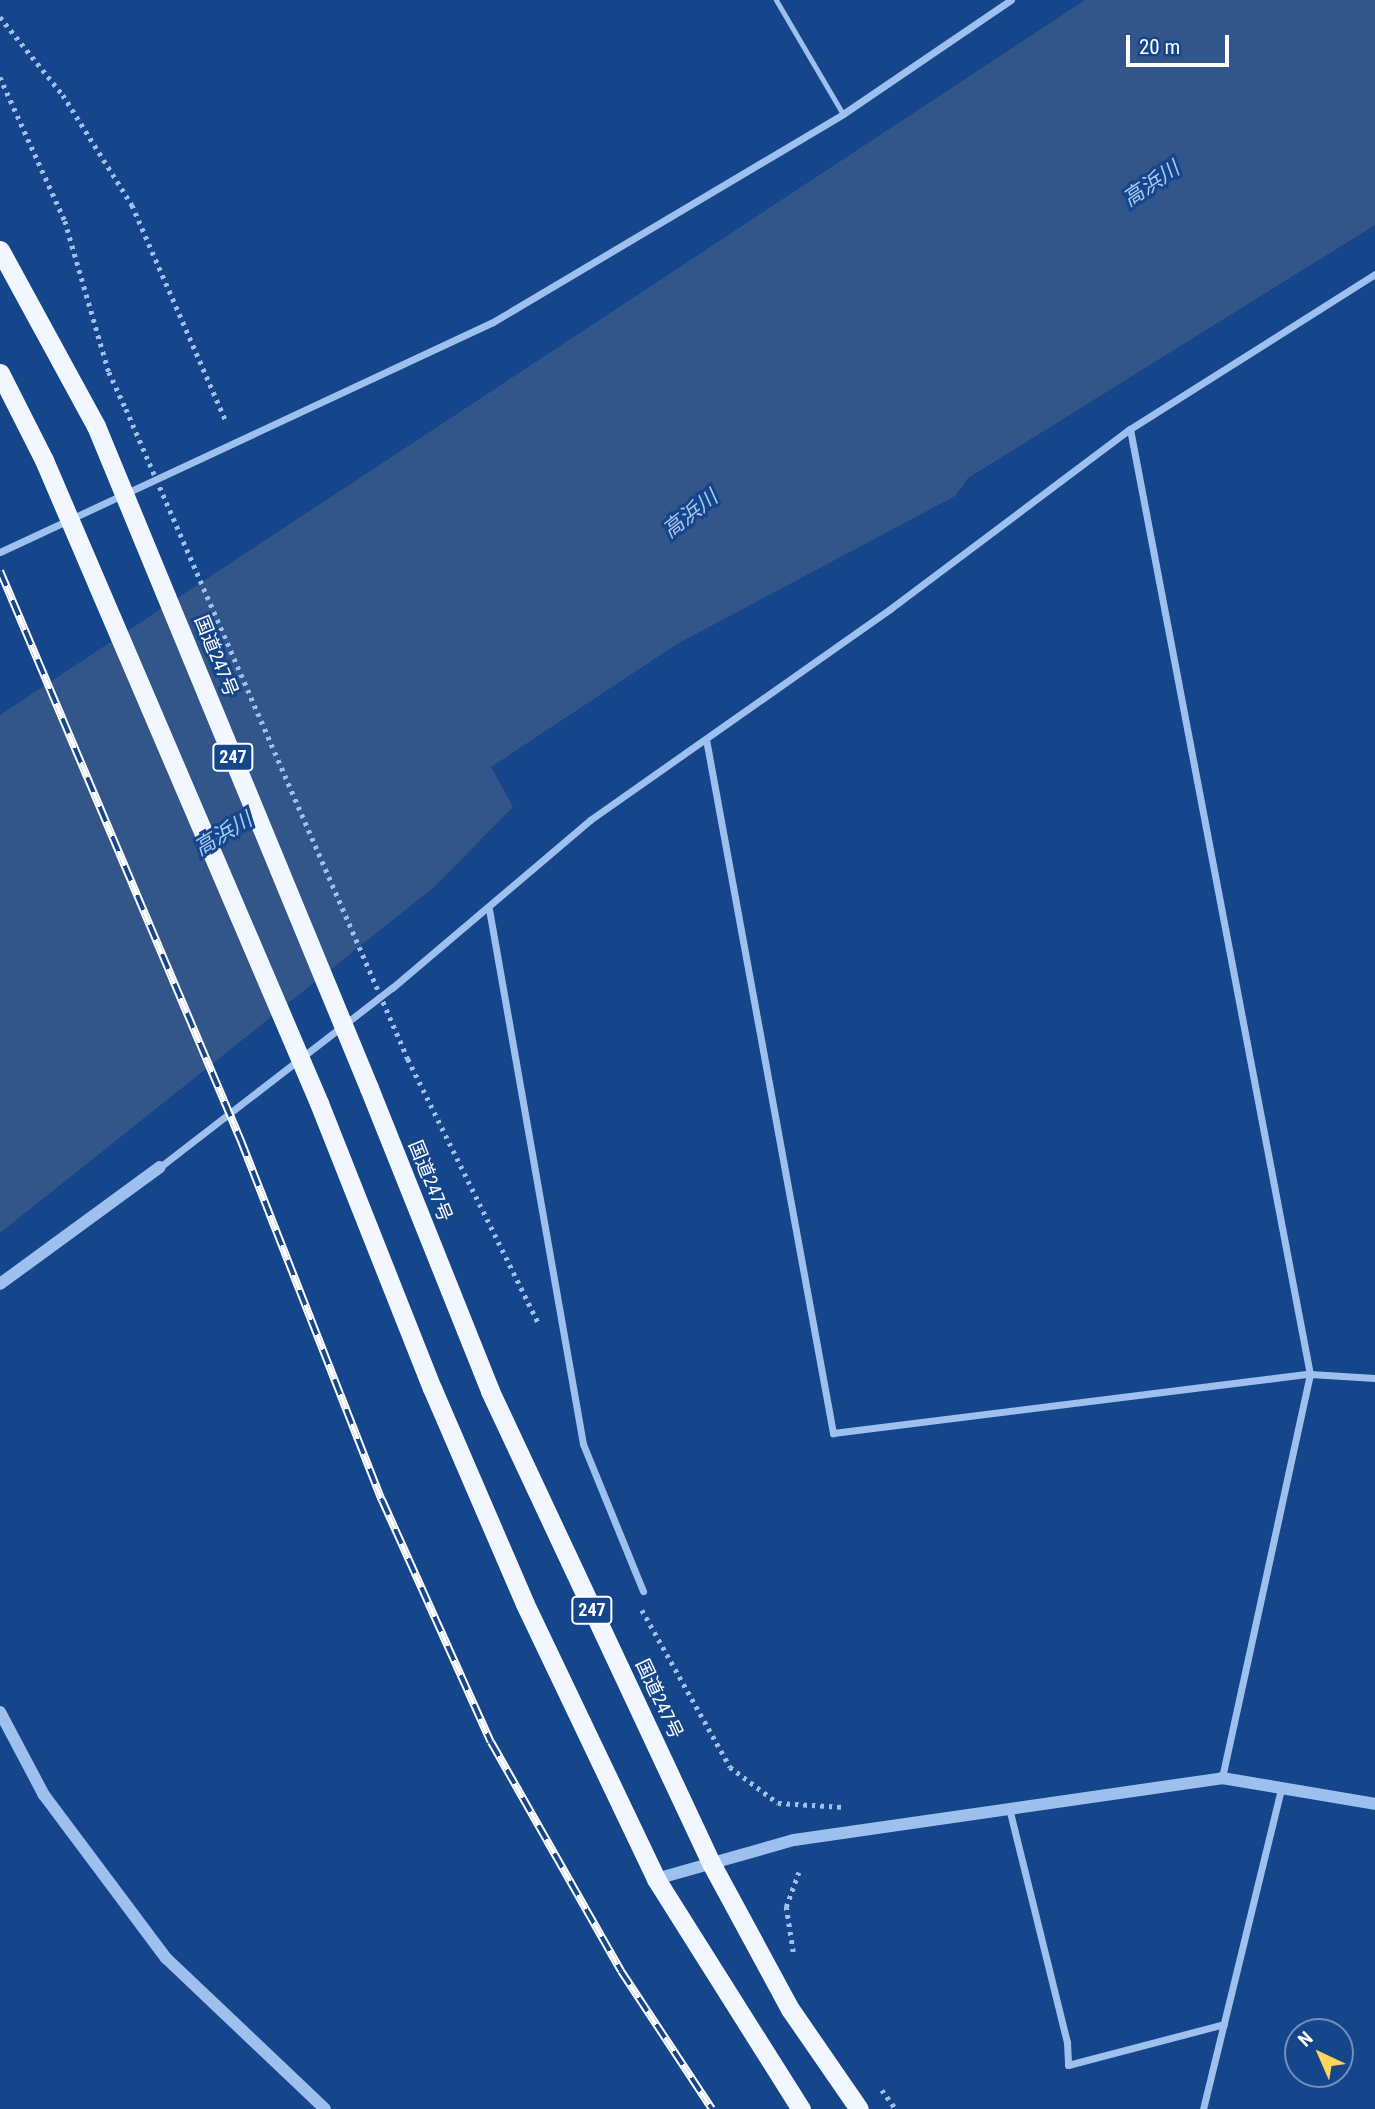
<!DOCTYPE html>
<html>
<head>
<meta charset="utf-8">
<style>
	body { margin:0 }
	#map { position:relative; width:1375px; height:2109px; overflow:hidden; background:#15458a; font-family:"Roboto Condensed","Noto Sans JP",sans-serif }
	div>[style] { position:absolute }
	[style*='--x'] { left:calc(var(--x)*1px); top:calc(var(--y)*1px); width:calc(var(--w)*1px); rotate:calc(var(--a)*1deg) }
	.water>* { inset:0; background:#325689 }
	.path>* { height:4.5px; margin-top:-2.25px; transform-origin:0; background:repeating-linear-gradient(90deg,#9dc0ef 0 3.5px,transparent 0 8.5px) }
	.service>* { height:5px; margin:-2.5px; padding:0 2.5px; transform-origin:2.5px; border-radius:2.5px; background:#9dc0ef }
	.minor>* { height:7px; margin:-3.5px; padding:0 3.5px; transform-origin:3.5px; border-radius:3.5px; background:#9dc0ef }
	.tertiary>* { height:12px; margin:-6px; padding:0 6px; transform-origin:6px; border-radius:6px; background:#9dc0ef }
	.trunk>* { height:19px; margin:-9.5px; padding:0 9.5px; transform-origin:9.5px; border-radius:9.5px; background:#f2f6ff }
	.rail>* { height:8px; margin-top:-4px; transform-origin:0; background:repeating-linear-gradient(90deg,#15458a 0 16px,#fff 0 32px); box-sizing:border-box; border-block:2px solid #fff }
	.path-bridge>* { height:4.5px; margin-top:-2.25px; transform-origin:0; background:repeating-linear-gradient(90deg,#9dc0ef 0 3.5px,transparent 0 8.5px) }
	.trunk-bridge>* { height:19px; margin:-9.5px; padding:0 9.5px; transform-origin:9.5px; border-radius:9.5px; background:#f2f6ff }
	span { translate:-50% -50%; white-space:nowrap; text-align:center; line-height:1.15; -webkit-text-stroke:6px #15458a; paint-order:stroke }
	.shield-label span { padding:2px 5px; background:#15458a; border:2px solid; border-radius:5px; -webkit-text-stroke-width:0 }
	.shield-label { font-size:18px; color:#fff; font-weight:700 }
	.street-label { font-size:19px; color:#fff }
	.water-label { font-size:21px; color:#a8caf6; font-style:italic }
	.north { position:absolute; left:1284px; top:2018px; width:70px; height:70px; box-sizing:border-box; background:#15458a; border:2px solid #738fb9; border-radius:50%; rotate:316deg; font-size:19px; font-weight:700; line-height:28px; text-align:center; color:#fff }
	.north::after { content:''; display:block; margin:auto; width:24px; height:32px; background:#ffd45b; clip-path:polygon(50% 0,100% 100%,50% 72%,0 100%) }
	.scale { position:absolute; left:1126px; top:35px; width:103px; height:32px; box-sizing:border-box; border:4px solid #fff; border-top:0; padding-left:9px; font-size:21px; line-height:24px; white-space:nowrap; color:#fff; -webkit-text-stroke:5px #15458a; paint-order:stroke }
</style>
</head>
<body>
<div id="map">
	<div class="water">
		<i style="clip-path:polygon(1085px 0,1375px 0,1375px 225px,968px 478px,955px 496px,677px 644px,491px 767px,513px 807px,434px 887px,0 1233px,0 715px)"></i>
	</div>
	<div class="path">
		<i style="--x:0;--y:17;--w:100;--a:51.1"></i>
		<i style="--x:63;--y:95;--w:130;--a:57.9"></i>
		<i style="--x:132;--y:205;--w:238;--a:66.5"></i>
		<i style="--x:0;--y:77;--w:158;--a:65.7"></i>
		<i style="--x:65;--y:221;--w:157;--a:73.8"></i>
		<i style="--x:109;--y:372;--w:41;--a:65.3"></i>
		<i style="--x:408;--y:1059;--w:293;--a:63.7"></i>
		<i style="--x:642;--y:1610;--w:180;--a:60.7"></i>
		<i style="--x:730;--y:1767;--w:60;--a:36.9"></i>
		<i style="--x:778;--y:1803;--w:66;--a:3.5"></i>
		<i style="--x:793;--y:1952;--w:46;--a:-98.8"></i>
		<i style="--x:786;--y:1907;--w:37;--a:-70"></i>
		<i style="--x:882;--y:2090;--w:24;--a:54"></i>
	</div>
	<div class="service">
		<i style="--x:776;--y:0;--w:132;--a:59.6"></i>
	</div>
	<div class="minor">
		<i style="--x:1130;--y:429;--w:962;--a:79.22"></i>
		<i style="--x:1310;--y:1374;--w:413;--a:102.3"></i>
		<i style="--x:0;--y:552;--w:544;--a:-25.01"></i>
		<i style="--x:493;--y:322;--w:407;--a:-30.7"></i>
		<i style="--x:843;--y:114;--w:203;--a:-34.2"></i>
		<i style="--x:706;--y:739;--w:706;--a:79.63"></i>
		<i style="--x:833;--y:1433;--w:481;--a:-7.1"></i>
		<i style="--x:1310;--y:1374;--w:65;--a:3.5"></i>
		<i style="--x:489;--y:909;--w:543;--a:80.03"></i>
		<i style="--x:583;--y:1444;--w:159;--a:67.8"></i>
		<i style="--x:160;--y:1167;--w:293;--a:-37.7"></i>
		<i style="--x:392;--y:988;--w:260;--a:-40.3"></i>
		<i style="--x:590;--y:820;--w:367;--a:-35.1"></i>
		<i style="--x:890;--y:609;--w:300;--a:-36.9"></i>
		<i style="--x:1130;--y:429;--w:290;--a:-32.3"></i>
		<i style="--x:1009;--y:1808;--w:242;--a:76.1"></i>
		<i style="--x:1067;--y:2043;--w:22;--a:87"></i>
		<i style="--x:1068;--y:2065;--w:161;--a:-14.7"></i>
		<i style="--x:1203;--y:2109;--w:330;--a:-76.3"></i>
	</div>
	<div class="tertiary">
		<i style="--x:0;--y:1284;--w:198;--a:-36.2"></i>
		<i style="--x:0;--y:1712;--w:94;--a:62.1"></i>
		<i style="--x:44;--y:1795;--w:204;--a:53.2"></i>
		<i style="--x:166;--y:1958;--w:219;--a:43.5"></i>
		<i style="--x:656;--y:1879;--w:143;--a:-15.8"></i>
		<i style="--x:794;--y:1840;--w:432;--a:-8.2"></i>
		<i style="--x:1222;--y:1778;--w:155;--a:9.6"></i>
	</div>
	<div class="trunk">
		<i style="--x:0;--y:250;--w:200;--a:61.4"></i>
		<i style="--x:0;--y:373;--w:97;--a:63.2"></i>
		<i style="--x:369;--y:1088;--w:326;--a:68.2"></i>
		<i style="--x:490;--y:1391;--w:521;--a:64.91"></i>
		<i style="--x:711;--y:1863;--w:166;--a:61.6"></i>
		<i style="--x:790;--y:2009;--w:121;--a:55.4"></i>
		<i style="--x:319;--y:1103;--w:307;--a:68.4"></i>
		<i style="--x:432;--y:1388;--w:235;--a:66.7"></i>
		<i style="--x:525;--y:1604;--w:305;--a:64.5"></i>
		<i style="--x:656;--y:1879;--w:272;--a:57.8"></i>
	</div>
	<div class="rail">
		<i style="--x:0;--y:571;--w:619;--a:67.08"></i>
		<i style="--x:241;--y:1141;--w:386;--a:68.6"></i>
		<i style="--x:382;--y:1500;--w:265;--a:65.8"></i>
		<i style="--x:491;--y:1742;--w:263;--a:60.4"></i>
		<i style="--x:621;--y:1971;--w:165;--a:56.6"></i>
	</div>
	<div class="path-bridge">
		<i style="--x:126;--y:409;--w:709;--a:66.55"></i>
	</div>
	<div class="trunk-bridge">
		<i style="--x:96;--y:426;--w:716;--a:67.59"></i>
		<i style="--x:44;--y:460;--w:699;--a:66.84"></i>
	</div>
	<div class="shield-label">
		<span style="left:233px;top:757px">247</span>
		<span style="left:592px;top:1610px">247</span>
	</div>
	<div class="street-label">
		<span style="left:216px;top:656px;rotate:68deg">国道247号</span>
		<span style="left:430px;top:1181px;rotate:68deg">国道247号</span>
		<span style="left:659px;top:1699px;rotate:65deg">国道247号</span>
	</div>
	<div class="water-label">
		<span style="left:1151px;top:184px;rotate:-34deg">高浜川</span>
		<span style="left:690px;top:514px;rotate:-38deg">高浜川</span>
		<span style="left:223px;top:834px;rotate:-31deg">高浜川</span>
	</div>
	<div class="north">N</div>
	<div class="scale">20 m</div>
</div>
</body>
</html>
